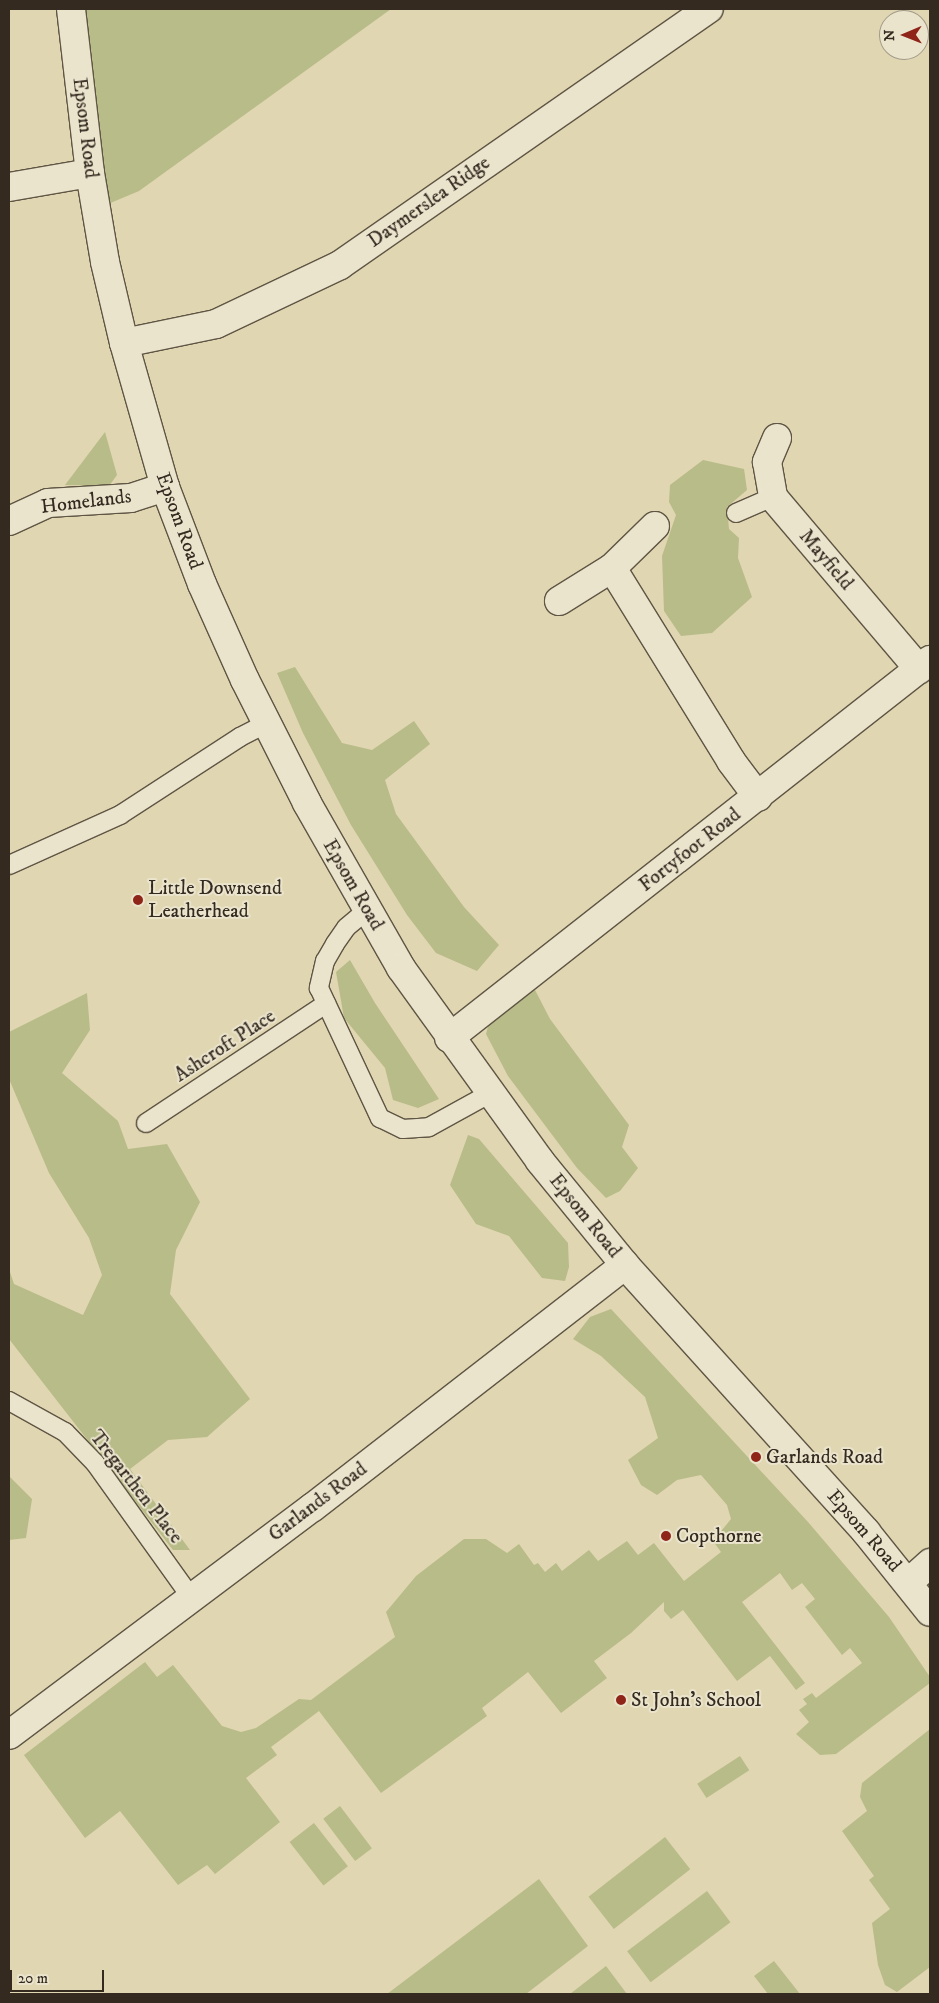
<!DOCTYPE html>
<html>
<head>
<meta charset="utf-8">
<style>
	body { margin:0 }
	#map { position:relative; width:939px; height:2003px; overflow:hidden; background:#e0d6b2; font-family:"IM FELL DW Pica",serif }
	div>[style] { position:absolute }
	[style*='--x'] { left:calc(var(--x)*1px); top:calc(var(--y)*1px); width:calc(var(--w)*1px); rotate:calc(var(--a)*1deg) }
	.green>* { inset:0; background:#b8bc88; transform-origin:0 0 }
	.roads { filter:drop-shadow(1px 0 #5f5544) drop-shadow(-1px 0 #5f5544) drop-shadow(0 1px #5f5544) drop-shadow(0 -1px #5f5544) }
	.service>* { height:18px; margin:-9px; padding:0 9px; transform-origin:9px; border-radius:9px; background:#ebe4cd }
	.minor>* { height:28px; margin:-14px; padding:0 14px; transform-origin:14px; border-radius:14px; background:#ebe4cd }
	.secondary>* { height:28px; margin:-14px; padding:0 14px; transform-origin:14px; border-radius:14px; background:#ebe4cd }
	.dots>* { width:14px; height:14px; translate:-50% -50%; box-sizing:border-box; border:2px solid #ebe4cd; border-radius:50% }
	span { translate:-50% -50%; white-space:nowrap; text-align:center; line-height:1.15; -webkit-text-stroke:4px #ebe4cd; paint-order:stroke }
	.street-label { font-size:20px; color:#342a20 }
	.poi-label { font-size:20px; color:#342a20 }
	.left { translate:0 -50%; text-align:left }
	.frame { position:absolute; inset:0; border:10px solid #342a20; pointer-events:none }
	.north { position:absolute; left:879px; top:10px; width:50px; height:50px; box-sizing:border-box; background:#ebe4cd; border:1px solid #a29a88; border-radius:50%; rotate:269deg; font-size:14px; font-weight:700; line-height:20px; text-align:center; color:#342a20 }
	.north::after { content:''; display:block; margin:auto; width:18px; height:22px; background:#8f2418; clip-path:polygon(50% 0,100% 100%,50% 72%,0 100%) }
	.scale { position:absolute; left:10px; top:1970px; width:94px; height:22px; box-sizing:border-box; border:2px solid #342a20; border-top:0; padding-left:6px; font-size:15px; line-height:18px; white-space:nowrap; color:#342a20; -webkit-text-stroke:4px #ebe4cd; paint-order:stroke }
</style>
</head>
<body>
<div id="map">
	<div class="green">
		<i style="clip-path:polygon(84px 9px,391px 9px,139px 191px,108px 204px)"></i>
		<i style="clip-path:polygon(105px 432px,117px 475px,109px 486px,65px 485px)"></i>
		<i style="clip-path:polygon(703px 460px,744px 469px,747px 490px,727px 507px,729px 529px,739px 538px,738px 558px,752px 597px,712px 633px,681px 636px,664px 611px,662px 556px,676px 515px,669px 502px,670px 485px)"></i>
		<i style="clip-path:polygon(295px 667px,342px 743px,372px 750px,414px 721px,430px 744px,385px 780px,396px 814px,464px 907px,499px 945px,477px 971px,436px 953px,407px 915px,351px 825px,303px 733px,277px 673px)"></i>
		<i style="clip-path:polygon(350px 960px,375px 1003px,439px 1099px,418px 1108px,393px 1100px,385px 1068px,344px 1018px,336px 972px)"></i>
		<i style="clip-path:polygon(534px 988px,550px 1019px,629px 1125px,622px 1147px,638px 1168px,620px 1191px,606px 1198px,577px 1168px,508px 1076px,486px 1034px,491px 1015px)"></i>
		<i style="clip-path:polygon(87px 993px,90px 1030px,62px 1073px,118px 1121px,128px 1149px,167px 1144px,200px 1202px,176px 1250px,170px 1294px,250px 1399px,207px 1437px,168px 1440px,130px 1469px,190px 1550px,173px 1550px,9px 1339px,9px 1269px,14px 1284px,83px 1315px,102px 1275px,89px 1238px,49px 1173px,9px 1079px,9px 1032px)"></i>
		<i style="clip-path:polygon(468px 1135px,479px 1139px,568px 1243px,569px 1267px,565px 1281px,542px 1278px,509px 1236px,476px 1224px,450px 1185px)"></i>
		<i style="clip-path:polygon(611px 1309px,808px 1522px,889px 1617px,930px 1677px,930px 1683px,836px 1754px,820px 1755px,796px 1734px,809px 1722px,799px 1710px,807px 1704px,803px 1699px,812px 1693px,816px 1698px,862px 1663px,850px 1648px,842px 1655px,805px 1607px,815px 1599px,802px 1583px,792px 1590px,780px 1573px,742px 1602px,805px 1683px,796px 1690px,770px 1656px,737px 1681px,683px 1610px,671px 1619px,664px 1611px,664px 1602px,631px 1633px,594px 1661px,607px 1678px,561px 1713px,528px 1672px,482px 1708px,487px 1716px,381px 1793px,319px 1711px,271px 1747px,277px 1755px,246px 1778px,280px 1822px,215px 1874px,207px 1865px,178px 1885px,120px 1811px,85px 1838px,24px 1755px,145px 1662px,157px 1677px,173px 1665px,222px 1726px,241px 1732px,256px 1728px,299px 1699px,311px 1700px,395px 1637px,386px 1612px,416px 1576px,464px 1539px,486px 1539px,507px 1553px,519px 1544px,534px 1565px,538px 1563px,545px 1572px,556px 1563px,562px 1571px,589px 1550px,598px 1561px,627px 1541px,638px 1555px,654px 1543px,684px 1581px,721px 1552px,713px 1541px,731px 1519px,727px 1505px,701px 1475px,677px 1480px,657px 1495px,641px 1485px,628px 1460px,658px 1438px,645px 1397px,601px 1356px,573px 1339px,590px 1317px)"></i>
		<i style="clip-path:polygon(9px 1476px,32px 1499px,26px 1538px,9px 1540px)"></i>
		<i style="clip-path:polygon(930px 1729px,930px 1967px,897px 1992px,885px 1985px,878px 1965px,872px 1923px,890px 1909px,869px 1880px,874px 1876px,842px 1831px,867px 1811px,860px 1797px,862px 1783px)"></i>
		<i style="left:740px;top:1756px;width:17px;height:51px;rotate:57deg"></i>
		<i style="left:340px;top:1806px;width:53px;height:21px;rotate:53deg"></i>
		<i style="left:314px;top:1823px;width:55px;height:31px;rotate:52deg"></i>
		<i style="left:665px;top:1837px;width:41px;height:97px;rotate:52deg"></i>
		<i style="clip-path:polygon(539px 1879px,588px 1946px,526px 1994px,387px 1994px)"></i>
		<i style="left:707px;top:1891px;width:39px;height:100px;rotate:53deg"></i>
		<i style="clip-path:polygon(774px 1961px,800px 1994px,768px 1994px,754px 1976px)"></i>
		<i style="clip-path:polygon(606px 1966px,627px 1994px,570px 1994px)"></i>
	</div>
	<div class="roads">
		<div class="service">
			<i style="--x:736;--y:513;--w:40;--a:-23.4"></i>
			<i style="--x:9;--y:865;--w:122;--a:-24.2"></i>
			<i style="--x:120;--y:815;--w:143;--a:-33"></i>
			<i style="--x:240;--y:737;--w:29;--a:-27"></i>
			<i style="--x:366;--y:911;--w:26;--a:140"></i>
			<i style="--x:346;--y:928;--w:19;--a:125"></i>
			<i style="--x:335;--y:944;--w:20;--a:120"></i>
			<i style="--x:325;--y:961;--w:28;--a:103"></i>
			<i style="--x:319;--y:988;--w:144;--a:64.9"></i>
			<i style="--x:380;--y:1118;--w:25;--a:26"></i>
			<i style="--x:403;--y:1129;--w:26;--a:-4"></i>
			<i style="--x:429;--y:1127;--w:68;--a:-28.8"></i>
			<i style="--x:146;--y:1123;--w:216;--a:-33.5"></i>
			<i style="--x:9;--y:1401;--w:64;--a:29"></i>
			<i style="--x:65;--y:1432;--w:43;--a:45.9"></i>
			<i style="--x:95;--y:1463;--w:165;--a:54.4"></i>
		</div>
		<div class="minor">
			<i style="--x:9;--y:187;--w:82;--a:-9.8"></i>
			<i style="--x:124;--y:343;--w:94;--a:-11.7"></i>
			<i style="--x:216;--y:324;--w:137;--a:-25.4"></i>
			<i style="--x:340;--y:265;--w:449;--a:-34.8"></i>
			<i style="--x:777;--y:438;--w:26;--a:113"></i>
			<i style="--x:767;--y:462;--w:36;--a:80"></i>
			<i style="--x:773;--y:497;--w:226;--a:49.7"></i>
			<i style="--x:9;--y:521;--w:43;--a:-24.8"></i>
			<i style="--x:48;--y:503;--w:83;--a:-3.4"></i>
			<i style="--x:131;--y:498;--w:36;--a:-18"></i>
			<i style="--x:612;--y:568;--w:227;--a:58.3"></i>
			<i style="--x:731;--y:761;--w:45;--a:53.1"></i>
			<i style="--x:559;--y:601;--w:62;--a:-31.9"></i>
			<i style="--x:612;--y:568;--w:60;--a:-44.3"></i>
			<i style="--x:449;--y:1038;--w:612;--a:-38.16"></i>
			<i style="--x:908;--y:1583;--w:30;--a:-42"></i>
			<i style="--x:9;--y:1735;--w:380;--a:-36.9"></i>
			<i style="--x:313;--y:1507;--w:395;--a:-37.8"></i>
		</div>
		<div class="secondary">
			<i style="--x:71;--y:9;--w:165;--a:83.4"></i>
			<i style="--x:90;--y:173;--w:90;--a:80.4"></i>
			<i style="--x:105;--y:262;--w:83;--a:76.8"></i>
			<i style="--x:124;--y:343;--w:150;--a:74.1"></i>
			<i style="--x:165;--y:487;--w:104;--a:69.1"></i>
			<i style="--x:202;--y:584;--w:105;--a:65.9"></i>
			<i style="--x:245;--y:680;--w:138;--a:63.2"></i>
			<i style="--x:307;--y:803;--w:190;--a:60.3"></i>
			<i style="--x:401;--y:968;--w:238;--a:54.2"></i>
			<i style="--x:540;--y:1161;--w:134;--a:50.7"></i>
			<i style="--x:625;--y:1265;--w:360;--a:47.9"></i>
			<i style="--x:866;--y:1532;--w:102;--a:51.3"></i>
		</div>
	</div>
	<div class="dots">
		<i style="left:138px;top:900px;background:#8f2418"></i>
		<i style="left:756px;top:1457px;background:#8f2418"></i>
		<i style="left:666px;top:1536px;background:#8f2418"></i>
		<i style="left:621px;top:1700px;background:#8f2418"></i>
	</div>
	<div class="street-label">
		<span style="left:85px;top:128px;rotate:83deg">Epsom Road</span>
		<span style="left:429px;top:202px;rotate:-35deg">Daymerslea Ridge</span>
		<span style="left:86px;top:502px;rotate:-7deg">Homelands</span>
		<span style="left:179px;top:521px;rotate:70deg">Epsom Road</span>
		<span style="left:826px;top:560px;rotate:50deg">Mayfield</span>
		<span style="left:690px;top:850px;rotate:-38deg">Fortyfoot Road</span>
		<span style="left:353px;top:885px;rotate:60deg">Epsom Road</span>
		<span style="left:225px;top:1046px;rotate:-33deg">Ashcroft Place</span>
		<span style="left:585px;top:1216px;rotate:51deg">Epsom Road</span>
		<span style="left:136px;top:1487px;rotate:52deg">Tregarthen Place</span>
		<span style="left:318px;top:1502px;rotate:-37deg">Garlands Road</span>
		<span style="left:864px;top:1531px;rotate:49deg">Epsom Road</span>
	</div>
	<div class="poi-label">
		<span class="left" style="left:148px;top:900px">Little Downsend<br>Leatherhead</span>
		<span class="left" style="left:766px;top:1457px">Garlands Road</span>
		<span class="left" style="left:676px;top:1536px">Copthorne</span>
		<span class="left" style="left:631px;top:1700px">St John's School</span>
	</div>
	<div class="frame"></div>
	<div class="north">N</div>
	<div class="scale">20 m</div>
</div>
</body>
</html>
